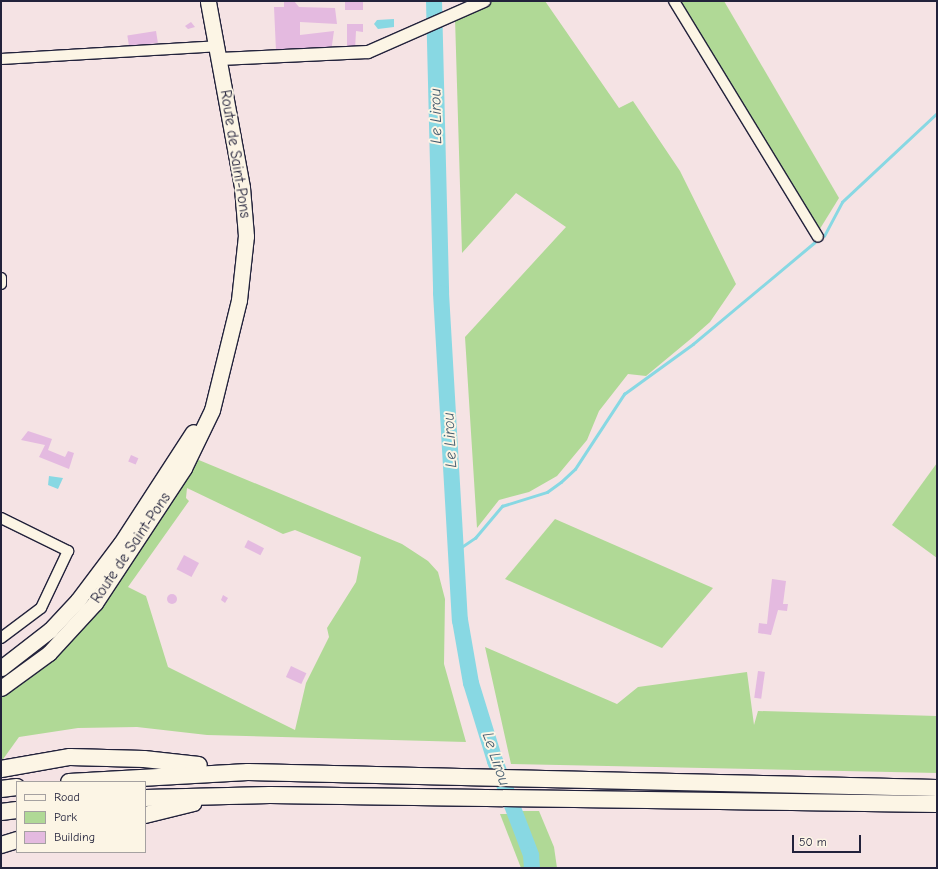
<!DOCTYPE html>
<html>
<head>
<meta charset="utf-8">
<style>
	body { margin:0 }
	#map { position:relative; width:938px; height:869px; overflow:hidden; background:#f5e3e4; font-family:"Comic Neue",sans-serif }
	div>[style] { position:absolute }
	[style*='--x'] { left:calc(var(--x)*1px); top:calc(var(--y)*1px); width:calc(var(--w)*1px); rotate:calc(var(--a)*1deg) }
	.green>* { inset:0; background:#b0d996 }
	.water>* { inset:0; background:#88d8e3 }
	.stream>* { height:2.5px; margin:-1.25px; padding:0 1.25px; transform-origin:1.25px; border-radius:1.25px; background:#88d8e3 }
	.river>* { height:16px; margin:-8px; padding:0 8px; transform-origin:8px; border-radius:8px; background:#88d8e3 }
	.building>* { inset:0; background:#e4bae0; transform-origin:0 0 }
	.round { border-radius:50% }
	.roads { filter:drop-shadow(1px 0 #22223b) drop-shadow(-1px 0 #22223b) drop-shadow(0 1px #22223b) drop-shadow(0 -1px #22223b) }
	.minor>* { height:10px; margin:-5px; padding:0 5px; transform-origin:5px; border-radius:5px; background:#fcf5e5 }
	.tertiary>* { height:12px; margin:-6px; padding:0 6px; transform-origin:6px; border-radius:6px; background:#fcf5e5 }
	.primary>* { height:15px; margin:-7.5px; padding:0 7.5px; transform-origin:7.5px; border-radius:7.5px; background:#fcf5e5 }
	.trunk>* { height:16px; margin:-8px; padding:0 8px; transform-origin:8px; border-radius:8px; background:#fcf5e5 }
	span { translate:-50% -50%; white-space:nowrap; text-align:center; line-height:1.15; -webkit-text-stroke:4px #fcf5e5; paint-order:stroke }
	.street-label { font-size:15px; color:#22223b }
	.water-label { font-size:16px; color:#41596d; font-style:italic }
	.frame { position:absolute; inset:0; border:2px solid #22223b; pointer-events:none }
	.legend { position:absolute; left:16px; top:781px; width:130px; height:72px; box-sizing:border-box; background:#fcf5e5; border:1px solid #a5a1a1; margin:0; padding:5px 7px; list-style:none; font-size:12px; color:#22223b }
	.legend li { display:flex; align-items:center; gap:8px; height:20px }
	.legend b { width:20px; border:1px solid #a5a1a1 }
	.scale { position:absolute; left:792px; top:835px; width:69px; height:18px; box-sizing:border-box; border:2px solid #22223b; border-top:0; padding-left:5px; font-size:12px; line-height:14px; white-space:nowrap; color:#22223b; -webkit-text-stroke:3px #fcf5e5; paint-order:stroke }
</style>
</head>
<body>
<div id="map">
	<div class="green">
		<i style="clip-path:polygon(490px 1px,545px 1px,619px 108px,633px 101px,680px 171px,736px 284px,710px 322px,693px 337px,646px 376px,628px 374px,599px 411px,587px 440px,557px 476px,529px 492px,499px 500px,477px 528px,465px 337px,566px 227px,516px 193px,462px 253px,455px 18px)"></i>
		<i style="clip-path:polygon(678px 1px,724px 1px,839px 198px,818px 232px)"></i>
		<i style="clip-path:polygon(evenodd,194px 458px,402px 544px,428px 561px,438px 572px,445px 599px,444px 664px,466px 742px,207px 735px,137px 727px,78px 728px,19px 737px,1px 762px,1px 691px,47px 658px,194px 458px,187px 488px,283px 534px,295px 530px,361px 557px,356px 582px,327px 628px,329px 637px,306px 683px,295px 730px,168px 667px,146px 596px,128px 587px,189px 501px,186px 498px,187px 488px)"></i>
		<i style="clip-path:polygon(937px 463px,937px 558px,892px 525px)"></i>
		<i style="clip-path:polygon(555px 519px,713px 588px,662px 648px,505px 579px)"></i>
		<i style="clip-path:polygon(485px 647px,617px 704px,638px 687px,747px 672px,754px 725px,758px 711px,937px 716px,937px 773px,511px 764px)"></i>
		<i style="clip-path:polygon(519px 811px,539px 811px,554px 847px,557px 868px,535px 868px)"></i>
		<i style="clip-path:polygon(500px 814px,512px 814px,529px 868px,521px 868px)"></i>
	</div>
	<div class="water">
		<i style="clip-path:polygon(394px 19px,394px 27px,378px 29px,374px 24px,377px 20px)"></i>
		<i style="clip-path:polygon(49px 476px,63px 478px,58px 489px,48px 485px)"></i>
	</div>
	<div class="stream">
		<i style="--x:824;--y:236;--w:38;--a:-62"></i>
		<i style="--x:842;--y:202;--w:130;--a:-43.1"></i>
		<i style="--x:457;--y:550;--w:22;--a:-34"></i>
		<i style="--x:475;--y:538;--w:42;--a:-49.8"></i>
		<i style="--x:502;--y:506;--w:47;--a:-17.3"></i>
		<i style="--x:547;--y:492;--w:17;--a:-36"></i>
		<i style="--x:561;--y:482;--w:19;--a:-43"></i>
		<i style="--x:575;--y:469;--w:90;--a:-56.8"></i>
		<i style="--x:624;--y:394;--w:85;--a:-35.9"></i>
		<i style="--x:693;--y:344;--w:158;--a:-39.9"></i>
	</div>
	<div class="river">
		<i style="--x:434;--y:1;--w:292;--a:88.6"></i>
		<i style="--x:441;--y:293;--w:328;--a:86.7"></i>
		<i style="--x:460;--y:620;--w:64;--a:80.1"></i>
		<i style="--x:471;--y:683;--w:82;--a:72.9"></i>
		<i style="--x:495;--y:761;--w:101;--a:69"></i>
		<i style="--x:531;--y:855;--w:13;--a:86"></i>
	</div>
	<div class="building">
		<i style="clip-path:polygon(284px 1px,294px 1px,299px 7px,335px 8px,337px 24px,300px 22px,300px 35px,334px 31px,331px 52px,276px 51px,274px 7px,284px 7px)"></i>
		<i style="left:345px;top:1px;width:18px;height:9px"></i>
		<i style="clip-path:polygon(191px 22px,195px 27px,188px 29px,185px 26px)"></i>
		<i style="clip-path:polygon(347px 24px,363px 24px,363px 32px,356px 31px,355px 50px,347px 49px)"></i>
		<i style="left:156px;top:31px;width:12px;height:29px;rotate:81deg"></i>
		<i style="clip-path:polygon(28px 431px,52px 439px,48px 450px,65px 457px,68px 451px,74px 453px,69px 469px,39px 457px,45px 445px,21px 440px)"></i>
		<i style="left:131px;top:455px;width:8px;height:7px;rotate:23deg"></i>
		<i style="left:248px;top:540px;width:18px;height:8px;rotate:27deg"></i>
		<i style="left:184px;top:555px;width:17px;height:16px;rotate:28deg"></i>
		<i style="clip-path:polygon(772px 579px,786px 581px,783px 604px,788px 604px,787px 611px,778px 610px,771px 635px,758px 633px,759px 623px,767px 624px)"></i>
		<i class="round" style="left:167px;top:594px;width:10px;height:10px"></i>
		<i style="clip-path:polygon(223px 595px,228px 598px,225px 603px,221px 600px)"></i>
		<i style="left:291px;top:666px;width:17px;height:12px;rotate:25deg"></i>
		<i style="left:758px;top:671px;width:7px;height:27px;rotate:8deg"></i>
	</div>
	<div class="roads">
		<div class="minor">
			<i style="--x:674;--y:1;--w:276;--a:58.6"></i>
			<i style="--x:1;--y:59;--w:216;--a:-3.4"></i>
			<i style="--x:1;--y:278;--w:6;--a:90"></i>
			<i style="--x:1;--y:518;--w:75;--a:26.2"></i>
			<i style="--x:68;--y:551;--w:63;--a:115.3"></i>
			<i style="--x:41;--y:608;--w:50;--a:143.1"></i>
		</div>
		<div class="tertiary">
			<i style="--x:220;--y:59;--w:148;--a:-2.7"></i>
			<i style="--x:368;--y:52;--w:127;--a:-23.7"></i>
		</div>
		<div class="primary">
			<i style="--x:1;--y:668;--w:62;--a:-37.8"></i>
			<i style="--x:50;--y:630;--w:41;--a:-47"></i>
			<i style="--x:78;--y:600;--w:71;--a:-53"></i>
			<i style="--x:121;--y:543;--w:132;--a:-57"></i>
			<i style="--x:1;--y:688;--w:59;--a:-36.1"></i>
			<i style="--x:49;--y:653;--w:68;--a:-47.4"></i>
			<i style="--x:95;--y:603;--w:162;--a:-56.6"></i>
			<i style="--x:184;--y:468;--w:64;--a:-64.2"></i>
			<i style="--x:212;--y:410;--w:113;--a:-76.2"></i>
			<i style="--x:239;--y:300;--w:64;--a:-83.8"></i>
			<i style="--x:246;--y:236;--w:49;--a:-94.7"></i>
			<i style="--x:242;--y:187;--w:189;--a:-100.4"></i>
		</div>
		<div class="trunk">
			<i style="--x:1;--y:769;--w:70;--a:-9.9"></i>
			<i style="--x:70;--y:757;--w:74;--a:1.5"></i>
			<i style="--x:144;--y:759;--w:55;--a:6.2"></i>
			<i style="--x:69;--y:782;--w:179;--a:-3.2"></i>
			<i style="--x:248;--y:772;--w:689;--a:1.33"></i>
			<i style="--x:1;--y:789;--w:16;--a:-7"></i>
			<i style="--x:145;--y:798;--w:125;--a:-1.4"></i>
			<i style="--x:270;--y:795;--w:667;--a:0.77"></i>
			<i style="--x:1;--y:812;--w:16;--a:-7"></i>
			<i style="--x:145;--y:815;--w:50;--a:-13.8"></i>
			<i style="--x:1;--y:845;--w:17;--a:-17"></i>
		</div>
	</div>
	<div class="street-label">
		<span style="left:235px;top:154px;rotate:81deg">Route de Saint-Pons</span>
		<span style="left:131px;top:548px;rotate:-56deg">Route de Saint-Pons</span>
	</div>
	<div class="water-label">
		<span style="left:436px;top:116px;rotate:-91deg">Le Lirou</span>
		<span style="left:450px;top:440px;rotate:-93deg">Le Lirou</span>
		<span style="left:496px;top:759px;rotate:71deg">Le Lirou</span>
	</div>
	<div class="frame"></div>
	<ul class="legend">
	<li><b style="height:5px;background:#fcf5e5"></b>Road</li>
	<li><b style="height:11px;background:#b0d996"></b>Park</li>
	<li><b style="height:11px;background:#e4bae0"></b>Building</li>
	</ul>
	<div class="scale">50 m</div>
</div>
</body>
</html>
